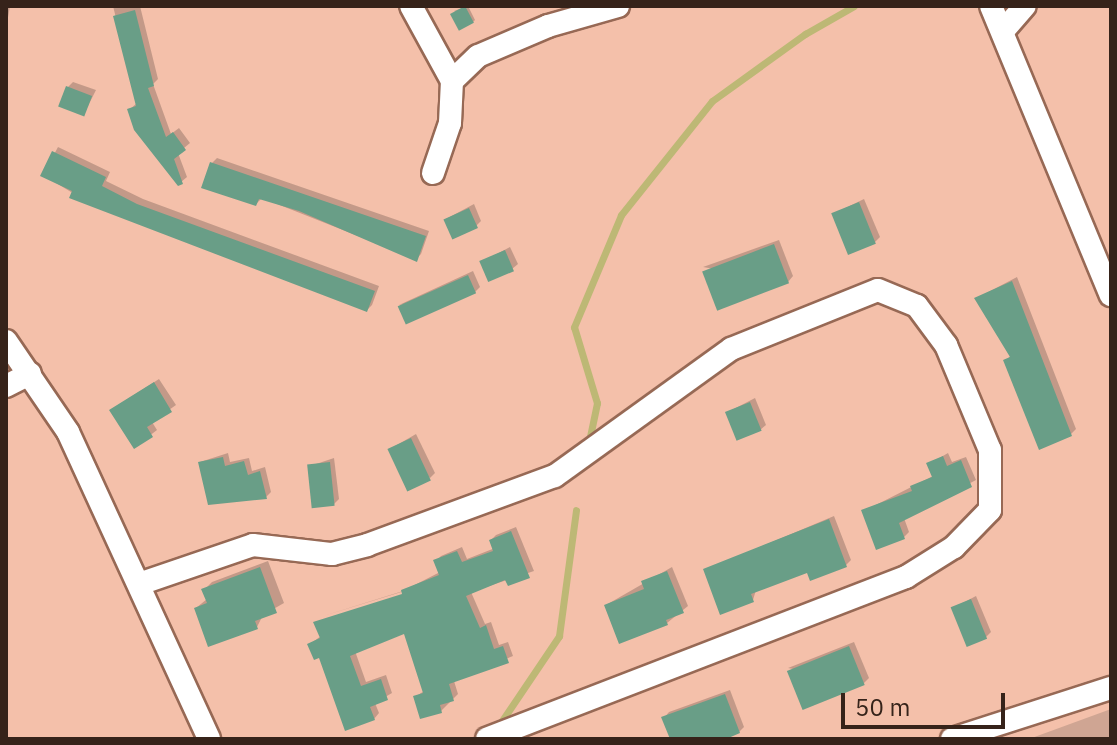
<!DOCTYPE html>
<html>
<head>
<meta charset="utf-8">
<style>
	body { margin:0 }
	#map { position:relative; width:1117px; height:745px; overflow:hidden; background:#f4c0aa; font-family:"IBM Plex Sans",sans-serif }
	div>[style] { position:absolute }
	[style*='--x'] { left:calc(var(--x)*1px); top:calc(var(--y)*1px); width:calc(var(--w)*1px); rotate:calc(var(--a)*1deg) }
	.green>* { inset:0; background:#cfa593 }
	.shadow>* { inset:0; background:#0003 }
	.stream>* { height:7px; margin:-3.5px; padding:0 3.5px; transform-origin:3.5px; border-radius:3.5px; background:#bdb875 }
	.building>* { inset:0; background:#699e87; transform-origin:0 0 }
	.roads { filter:drop-shadow(2px 0 #976955) drop-shadow(-2px 0 #976955) drop-shadow(0 2px #976955) drop-shadow(0 -2px #976955) }
	.minor>* { height:22px; margin:-11px; padding:0 11px; transform-origin:11px; border-radius:11px; background:#fff }
	span { translate:-50% -50%; white-space:nowrap; text-align:center; line-height:1.15; -webkit-text-stroke:6px #f4c0aa; paint-order:stroke }
	.frame { position:absolute; inset:0; border:8px solid #36231a; pointer-events:none }
	.scale { position:absolute; left:841px; top:693px; width:164px; height:36px; box-sizing:border-box; border:4px solid #36231a; border-top:0; padding-left:10px; font-size:24px; line-height:28px; white-space:nowrap; color:#36231a; -webkit-text-stroke:6px #f4c0aa; paint-order:stroke }
</style>
</head>
<body>
<div id="map">
	<div class="green">
		<i style="clip-path:polygon(1111px 709px,1111px 739px,1029px 739px)"></i>
	</div>
	<div class="shadow">
		<i style="clip-path:polygon(6px 6px,10px 6px,6px 29px)"></i>
		<i style="clip-path:polygon(113px 6px,140px 6px,158px 79px,153px 84px,171px 134px,179px 128px,190px 143px,178px 153px,187px 177px,181px 182px,129px 110px,137px 103px)"></i>
		<i style="clip-path:polygon(468px 6px,475px 20px,473px 22px,454px 11px)"></i>
		<i style="clip-path:polygon(73px 82px,96px 90px,84px 114px,68px 87px)"></i>
		<i style="clip-path:polygon(58px 147px,110px 172px,106px 181px,143px 199px,379px 286px,372px 305px,367px 310px,94px 206px,43px 175px)"></i>
		<i style="clip-path:polygon(217px 158px,429px 231px,421px 254px,416px 259px,262px 198px,256px 204px,212px 163px)"></i>
		<i style="clip-path:polygon(864px 199px,880px 237px,875px 242px,833px 214px)"></i>
		<i style="clip-path:polygon(474px 204px,481px 221px,476px 226px,446px 219px)"></i>
		<i style="clip-path:polygon(779px 240px,793px 276px,788px 282px,703px 267px)"></i>
		<i style="clip-path:polygon(510px 247px,518px 264px,512px 269px,482px 262px)"></i>
		<i style="clip-path:polygon(473px 271px,480px 287px,475px 292px,399px 305px)"></i>
		<i style="clip-path:polygon(1017px 277px,1076px 429px,1071px 434px,1006px 361px,1011px 355px,977px 298px)"></i>
		<i style="clip-path:polygon(159px 379px,176px 405px,152px 422px,157px 430px,135px 447px,117px 406px)"></i>
		<i style="clip-path:polygon(755px 398px,766px 425px,760px 430px,728px 412px)"></i>
		<i style="clip-path:polygon(416px 434px,435px 473px,430px 478px,390px 449px)"></i>
		<i style="clip-path:polygon(228px 453px,230px 462px,249px 458px,252px 471px,265px 467px,271px 492px,266px 497px,200px 462px)"></i>
		<i style="clip-path:polygon(948px 453px,952px 462px,966px 457px,976px 480px,904px 518px,909px 532px,904px 537px,864px 511px,933px 476px,929px 464px)"></i>
		<i style="clip-path:polygon(334px 458px,339px 499px,334px 504px,310px 466px)"></i>
		<i style="clip-path:polygon(834px 516px,851px 560px,846px 565px,808px 570px,756px 590px,753px 600px,705px 570px)"></i>
		<i style="clip-path:polygon(516px 527px,534px 571px,471px 592px,485px 624px,491px 622px,499px 645px,508px 642px,513px 656px,454px 681px,458px 694px,441px 711px,415px 697px,424px 691px,405px 631px,355px 651px,366px 682px,386px 675px,392px 693px,375px 703px,379px 713px,374px 719px,310px 644px,321px 636px,315px 622px,412px 593px,411px 589px,320px 617px,403px 591px,440px 572px,436px 561px,441px 556px,462px 547px,467px 559px,495px 548px,491px 540px,496px 535px)"></i>
		<i style="clip-path:polygon(268px 561px,284px 603px,263px 615px,257px 627px,196px 608px,207px 599px,204px 590px,212px 582px)"></i>
		<i style="clip-path:polygon(672px 567px,688px 606px,667px 623px,606px 605px)"></i>
		<i style="clip-path:polygon(976px 596px,991px 632px,986px 637px,953px 608px)"></i>
		<i style="clip-path:polygon(854px 642px,869px 678px,864px 683px,788px 668px)"></i>
		<i style="clip-path:polygon(730px 690px,744px 727px,739px 732px,719px 739px,672px 739px,664px 718px,669px 712px)"></i>
	</div>
	<div class="stream">
		<i style="--x:588;--y:446;--w:44;--a:-78.2"></i>
		<i style="--x:597;--y:403;--w:79;--a:-106.8"></i>
		<i style="--x:574;--y:327;--w:121;--a:-67.2"></i>
		<i style="--x:621;--y:215;--w:146;--a:-51.4"></i>
		<i style="--x:712;--y:101;--w:115;--a:-35.8"></i>
		<i style="--x:805;--y:34;--w:56;--a:-29.7"></i>
		<i style="--x:497;--y:728;--w:111;--a:-56"></i>
		<i style="--x:559;--y:636;--w:127;--a:-82.3"></i>
	</div>
	<div class="building">
		<i style="left:465px;top:6px;width:19px;height:17px;rotate:62deg"></i>
		<i style="clip-path:polygon(135px 10px,154px 86px,148px 88px,166px 137px,173px 132px,186px 150px,174px 159px,183px 184px,178px 186px,134px 130px,127px 109px,136px 106px,113px 16px)"></i>
		<i style="left:66px;top:86px;width:28px;height:22px;rotate:21deg"></i>
		<i style="clip-path:polygon(52px 151px,106px 177px,102px 186px,137px 204px,375px 291px,367px 312px,69px 198px,72px 191px,40px 176px)"></i>
		<i style="clip-path:polygon(210px 162px,426px 236px,417px 262px,299px 211px,259px 199px,256px 206px,201px 188px)"></i>
		<i style="left:859px;top:202px;width:45px;height:30px;rotate:68deg"></i>
		<i style="left:469px;top:208px;width:22px;height:28px;rotate:66deg"></i>
		<i style="left:774px;top:244px;width:42px;height:77px;rotate:69deg"></i>
		<i style="left:505px;top:250px;width:23px;height:28px;rotate:67deg"></i>
		<i style="left:468px;top:275px;width:20px;height:77px;rotate:66deg"></i>
		<i style="clip-path:polygon(1012px 281px,1072px 436px,1039px 450px,1003px 360px,1010px 357px,974px 298px)"></i>
		<i style="clip-path:polygon(154px 382px,172px 412px,147px 427px,153px 437px,134px 449px,109px 410px)"></i>
		<i style="left:750px;top:402px;width:31px;height:27px;rotate:68deg"></i>
		<i style="left:411px;top:438px;width:47px;height:26px;rotate:65deg"></i>
		<i style="clip-path:polygon(943px 456px,947px 466px,961px 460px,972px 487px,899px 523px,905px 539px,876px 550px,861px 510px,912px 491px,910px 486px,932px 477px,926px 463px)"></i>
		<i style="clip-path:polygon(223px 457px,225px 466px,244px 461px,248px 475px,260px 471px,267px 499px,208px 505px,198px 462px)"></i>
		<i style="left:330px;top:462px;width:44px;height:23px;rotate:84deg"></i>
		<i style="clip-path:polygon(829px 519px,847px 567px,810px 581px,807px 573px,751px 594px,754px 602px,720px 615px,703px 569px)"></i>
		<i style="clip-path:polygon(511px 531px,530px 578px,508px 586px,505px 580px,466px 596px,480px 628px,486px 625px,494px 649px,503px 646px,509px 663px,449px 684px,454px 701px,440px 705px,442px 713px,420px 719px,413px 696px,423px 693px,404px 634px,350px 656px,361px 686px,381px 679px,388px 700px,370px 707px,375px 720px,345px 731px,319px 658px,314px 660px,307px 644px,320px 638px,313px 622px,402px 594px,401px 590px,439px 575px,433px 560px,457px 551px,462px 562px,493px 551px,489px 540px)"></i>
		<i style="clip-path:polygon(260px 567px,277px 613px,255px 621px,258px 629px,208px 647px,194px 608px,207px 603px,201px 589px)"></i>
		<i style="clip-path:polygon(667px 571px,684px 613px,666px 620px,668px 625px,619px 644px,604px 605px,644px 589px,641px 581px)"></i>
		<i style="left:971px;top:599px;width:43px;height:22px;rotate:68deg"></i>
		<i style="left:849px;top:646px;width:42px;height:67px;rotate:68deg"></i>
		<i style="clip-path:polygon(725px 694px,740px 733px,726px 739px,670px 739px,661px 717px)"></i>
	</div>
	<div class="roads">
		<div class="minor">
			<i style="--x:411;--y:6;--w:85;--a:61.3"></i>
			<i style="--x:991;--y:6;--w:313;--a:67.5"></i>
			<i style="--x:1003;--y:31;--w:33;--a:-49"></i>
			<i style="--x:433;--y:173;--w:53;--a:-71.2"></i>
			<i style="--x:450;--y:123;--w:42;--a:-87.3"></i>
			<i style="--x:452;--y:81;--w:36;--a:-44"></i>
			<i style="--x:478;--y:56;--w:76;--a:-23.2"></i>
			<i style="--x:548;--y:26;--w:73;--a:-15.9"></i>
			<i style="--x:6;--y:341;--w:110;--a:55.7"></i>
			<i style="--x:68;--y:432;--w:338;--a:65.3"></i>
			<i style="--x:6;--y:386;--w:27;--a:-27"></i>
			<i style="--x:142;--y:583;--w:117;--a:-18.9"></i>
			<i style="--x:253;--y:545;--w:80;--a:6.5"></i>
			<i style="--x:332;--y:554;--w:36;--a:-14"></i>
			<i style="--x:367;--y:545;--w:200;--a:-20.2"></i>
			<i style="--x:555;--y:476;--w:217;--a:-35.8"></i>
			<i style="--x:731;--y:349;--w:158;--a:-21.9"></i>
			<i style="--x:878;--y:290;--w:42;--a:22.3"></i>
			<i style="--x:917;--y:306;--w:49;--a:53.4"></i>
			<i style="--x:946;--y:345;--w:114;--a:67.3"></i>
			<i style="--x:990;--y:450;--w:60;--a:90"></i>
			<i style="--x:990;--y:510;--w:52;--a:134.2"></i>
			<i style="--x:954;--y:547;--w:57;--a:148"></i>
			<i style="--x:906;--y:577;--w:449;--a:158.9"></i>
			<i style="--x:952;--y:739;--w:167;--a:-17.8"></i>
		</div>
	</div>
	<div class="frame"></div>
	<div class="scale">50 m</div>
</div>
</body>
</html>
